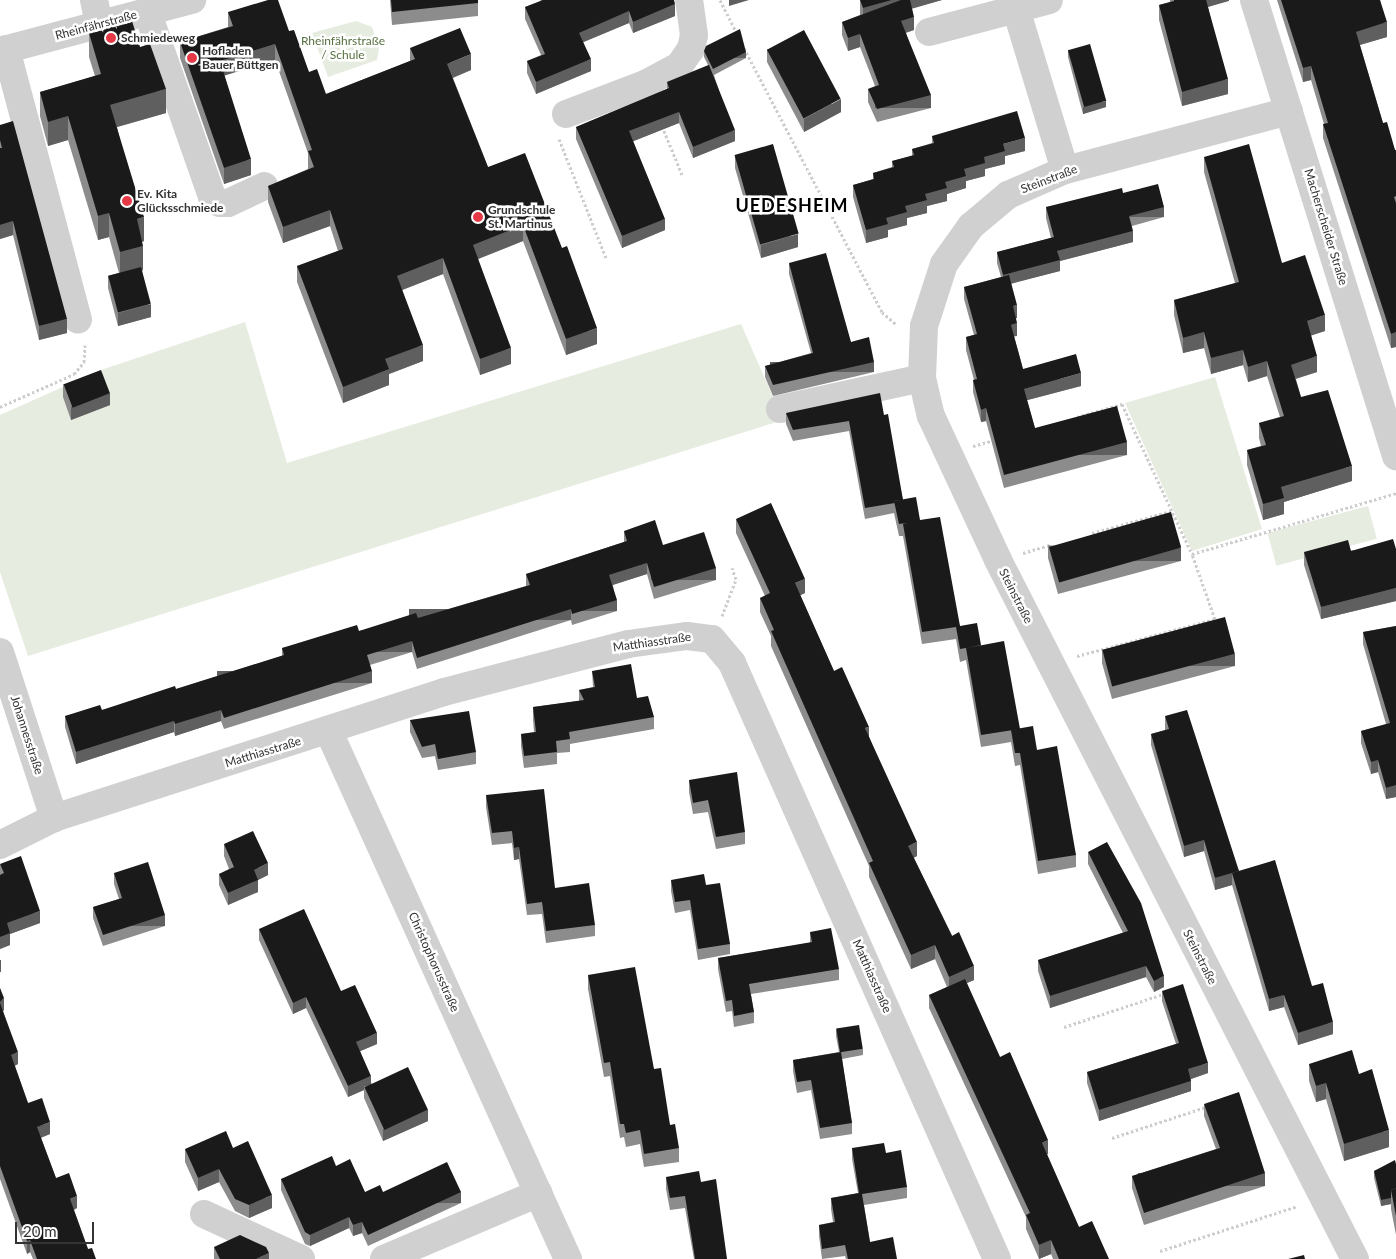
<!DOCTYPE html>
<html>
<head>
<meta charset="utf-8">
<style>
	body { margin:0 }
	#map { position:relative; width:1396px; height:1259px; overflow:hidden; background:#fff; font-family:Lato,sans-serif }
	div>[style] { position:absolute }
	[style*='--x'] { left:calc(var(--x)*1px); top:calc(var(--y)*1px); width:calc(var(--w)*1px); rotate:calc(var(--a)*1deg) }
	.green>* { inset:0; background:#e6ecdf; transform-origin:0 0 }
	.path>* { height:3px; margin-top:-1.5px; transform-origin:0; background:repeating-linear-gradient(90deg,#cdcdcd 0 2.5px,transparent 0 5px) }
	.minor>* { height:28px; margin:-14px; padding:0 14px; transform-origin:14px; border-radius:14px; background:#d0d0d0 }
	.wall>* { inset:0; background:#8c8c8c }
	.shaded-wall>* { inset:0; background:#5f5f5f; transform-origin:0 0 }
	.building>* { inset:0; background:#1a1a1a; transform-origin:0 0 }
	.dots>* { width:14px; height:14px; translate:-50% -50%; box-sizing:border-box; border:2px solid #fff; border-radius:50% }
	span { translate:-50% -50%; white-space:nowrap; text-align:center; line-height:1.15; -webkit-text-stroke:5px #fff; paint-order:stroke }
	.street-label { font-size:12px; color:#333 }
	.poi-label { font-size:12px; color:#333; font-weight:700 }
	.left { translate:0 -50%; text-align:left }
	.park-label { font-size:12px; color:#56703f }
	.district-label { font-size:18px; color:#000; font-weight:700; letter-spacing:1px }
	.scale { position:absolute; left:15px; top:1222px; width:79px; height:22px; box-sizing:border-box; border:2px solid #333; border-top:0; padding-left:6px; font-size:15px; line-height:18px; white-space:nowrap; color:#333; -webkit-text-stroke:4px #fff; paint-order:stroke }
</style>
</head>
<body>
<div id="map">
	<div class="green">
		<i style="clip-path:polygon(356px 21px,372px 27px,379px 48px,377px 60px,328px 77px,312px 33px)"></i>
		<i style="clip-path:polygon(245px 322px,287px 463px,741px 324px,783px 420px,28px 656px,0 572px,0 415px,101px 370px)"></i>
		<i style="clip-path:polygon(1215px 377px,1262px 529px,1192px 551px,1125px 403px)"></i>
		<i style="left:1368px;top:506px;width:34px;height:104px;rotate:75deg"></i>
	</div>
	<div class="path">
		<i style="--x:720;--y:0;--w:38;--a:63"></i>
		<i style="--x:744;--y:48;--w:298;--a:62.4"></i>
		<i style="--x:882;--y:312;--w:18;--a:41"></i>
		<i style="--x:662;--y:126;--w:55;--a:67.6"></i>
		<i style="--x:559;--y:139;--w:128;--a:68.4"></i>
		<i style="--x:0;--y:407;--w:81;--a:-24"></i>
		<i style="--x:74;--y:374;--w:16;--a:-50"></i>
		<i style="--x:84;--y:362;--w:17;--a:-87"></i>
		<i style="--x:1077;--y:417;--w:47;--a:-16.1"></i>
		<i style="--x:1122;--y:404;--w:166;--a:65"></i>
		<i style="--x:973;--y:446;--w:22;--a:-16"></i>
		<i style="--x:1092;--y:533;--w:82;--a:-15.6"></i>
		<i style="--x:1023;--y:553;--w:28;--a:-17"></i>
		<i style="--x:722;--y:616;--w:40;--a:-69"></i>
		<i style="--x:736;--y:579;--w:12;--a:-110"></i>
		<i style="--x:1077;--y:656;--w:143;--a:-15"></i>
		<i style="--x:1215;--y:619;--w:69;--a:-109.5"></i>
		<i style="--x:1192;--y:554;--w:213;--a:-16.6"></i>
		<i style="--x:1064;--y:1027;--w:108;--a:-18.4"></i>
		<i style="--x:1112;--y:1138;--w:99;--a:-18.3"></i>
		<i style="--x:1160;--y:1251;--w:145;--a:-18.1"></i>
	</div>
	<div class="minor">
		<i style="--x:94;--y:0;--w:24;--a:78"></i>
		<i style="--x:1254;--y:0;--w:478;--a:72.7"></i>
		<i style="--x:1016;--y:9;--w:34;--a:-15"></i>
		<i style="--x:147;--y:11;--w:197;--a:70.7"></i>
		<i style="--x:212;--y:197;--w:10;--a:37"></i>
		<i style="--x:220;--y:203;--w:8;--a:0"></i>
		<i style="--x:228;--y:203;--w:40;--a:-25"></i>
		<i style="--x:929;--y:32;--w:90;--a:-14.8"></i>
		<i style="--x:1016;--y:9;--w:168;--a:73.1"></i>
		<i style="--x:6;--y:49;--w:280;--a:75.1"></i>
		<i style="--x:0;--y:51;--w:199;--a:-14.9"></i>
		<i style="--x:1289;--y:111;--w:232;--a:165.2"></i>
		<i style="--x:1065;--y:170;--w:62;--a:156.3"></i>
		<i style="--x:1008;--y:195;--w:48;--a:140"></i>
		<i style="--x:971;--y:226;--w:47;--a:125.4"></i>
		<i style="--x:944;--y:264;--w:65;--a:107.9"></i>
		<i style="--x:924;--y:326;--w:52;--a:92.2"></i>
		<i style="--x:922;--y:378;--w:39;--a:77"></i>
		<i style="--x:931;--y:416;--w:159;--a:65"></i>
		<i style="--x:998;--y:560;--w:785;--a:62.95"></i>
		<i style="--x:566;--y:114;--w:85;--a:-20.8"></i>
		<i style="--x:645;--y:84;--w:38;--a:-28"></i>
		<i style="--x:679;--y:66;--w:21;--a:-55"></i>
		<i style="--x:691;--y:49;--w:14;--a:-78"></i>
		<i style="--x:694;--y:35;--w:35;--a:-98"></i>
		<i style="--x:780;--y:409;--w:145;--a:-12.3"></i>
		<i style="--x:0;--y:652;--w:175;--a:72"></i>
		<i style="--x:329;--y:732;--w:579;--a:65.61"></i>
		<i style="--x:0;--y:845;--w:60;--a:-26.6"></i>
		<i style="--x:54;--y:818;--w:410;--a:-17.9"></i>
		<i style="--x:444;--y:692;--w:190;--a:-14.6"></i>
		<i style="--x:628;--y:644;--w:60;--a:-7.7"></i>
		<i style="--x:687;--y:636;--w:25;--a:7"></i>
		<i style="--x:712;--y:639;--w:31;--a:50"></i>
		<i style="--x:732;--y:663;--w:652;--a:66.03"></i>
		<i style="--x:204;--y:1214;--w:107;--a:24.9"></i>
		<i style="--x:384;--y:1259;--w:168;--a:-23.1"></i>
	</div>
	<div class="wall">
		<i style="clip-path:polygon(390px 0,478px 0,478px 16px,392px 25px)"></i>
		<i style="clip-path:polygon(540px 0,674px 0,675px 16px,633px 33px,629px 23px,583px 42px,591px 71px,536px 94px,527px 73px,527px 61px,541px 55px,525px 19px,525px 7px,541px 1px)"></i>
		<i style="clip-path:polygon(860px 0,942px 0,912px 8px,914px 30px,906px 33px,931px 108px,877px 122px,868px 102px,868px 89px,875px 86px,860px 47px,848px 51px,842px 35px,842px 22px,860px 15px)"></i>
		<i style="clip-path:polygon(1170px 0,1229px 0,1208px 7px,1228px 94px,1182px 106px,1159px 20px,1159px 5px,1170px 2px)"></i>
		<i style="clip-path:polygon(1277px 0,1380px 0,1387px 37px,1360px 45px,1383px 123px,1395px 150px,1396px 150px,1396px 347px,1391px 348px,1323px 138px,1323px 124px,1324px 124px,1311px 80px,1303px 82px)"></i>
		<i style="clip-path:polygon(228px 12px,289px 31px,309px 72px,326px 94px,410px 61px,410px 48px,471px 70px,453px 78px,488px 167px,597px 344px,566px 355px,523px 241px,478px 259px,511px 364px,480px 375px,443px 274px,402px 290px,423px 361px,389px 374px,389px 385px,343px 403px,297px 282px,297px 266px,338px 251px,330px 226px,283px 243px,268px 202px,268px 186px,308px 169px,308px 153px,275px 60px,224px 75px,251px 175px,224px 184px,180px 58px,180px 42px,228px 27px)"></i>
		<i style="clip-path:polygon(89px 33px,140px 47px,166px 113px,117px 127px,144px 241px,142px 242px,143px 270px,142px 271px,151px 317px,118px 326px,108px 288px,108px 276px,119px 273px,109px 237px,98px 240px,68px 140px,48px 146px,40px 116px,40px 92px,95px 76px,89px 57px)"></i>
		<i style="clip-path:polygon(767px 49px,841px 112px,804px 132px,767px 62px)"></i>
		<i style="clip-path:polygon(1068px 50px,1106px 107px,1083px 114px,1068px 57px)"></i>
		<i style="clip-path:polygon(704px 51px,746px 58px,714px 75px,735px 141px,693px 158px,679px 123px,633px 141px,665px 230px,622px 248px,576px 139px,576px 127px,667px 89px,667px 82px,708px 65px,704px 57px)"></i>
		<i style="clip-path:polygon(0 125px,67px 333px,39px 340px,13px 235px,0 239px)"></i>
		<i style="clip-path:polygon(932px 136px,1025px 151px,1005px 156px,1005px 164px,985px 169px,985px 176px,966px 181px,966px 188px,947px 194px,947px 201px,927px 206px,927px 213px,907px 218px,907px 225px,888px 230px,888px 237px,866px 243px,853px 197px,853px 185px,873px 179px,873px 173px,892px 167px,892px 161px,912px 156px,912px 149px,932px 143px)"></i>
		<i style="clip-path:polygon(735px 155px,798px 247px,761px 258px,735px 168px)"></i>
		<i style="clip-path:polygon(1204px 157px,1282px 263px,1325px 331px,1311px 335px,1317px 372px,1296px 379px,1301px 397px,1352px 481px,1284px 502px,1284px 514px,1263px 520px,1247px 465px,1247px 450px,1261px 446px,1259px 438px,1259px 423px,1280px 417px,1267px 376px,1248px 382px,1243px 365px,1211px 374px,1204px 348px,1183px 353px,1174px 315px,1174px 300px,1235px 283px,1204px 172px)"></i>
		<i style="clip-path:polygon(1123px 193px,1164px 217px,1132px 226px,1133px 242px,1060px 261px,1060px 271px,1011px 283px,1017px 318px,1016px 318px,1017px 336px,1014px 336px,1023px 369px,1081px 386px,1027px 400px,1035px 428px,1127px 455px,1004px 488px,986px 421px,981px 422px,973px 392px,973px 380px,974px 380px,966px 350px,966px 337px,974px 335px,964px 299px,964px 287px,1001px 277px,997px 263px,997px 252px,1051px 238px,1046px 218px,1046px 207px)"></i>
		<i style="clip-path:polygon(789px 263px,851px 342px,874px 372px,773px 396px,765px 377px,765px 366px,811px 353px,789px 274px)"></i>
		<i style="clip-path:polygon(63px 384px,110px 405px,71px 420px,63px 397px)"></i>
		<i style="clip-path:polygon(786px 413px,884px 415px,903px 500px,920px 520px,960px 626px,981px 645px,1020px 729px,1037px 750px,1076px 855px,1076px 867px,1038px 874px,1020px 765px,1015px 766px,1011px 742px,981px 747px,966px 660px,960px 662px,956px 639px,922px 644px,903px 536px,899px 536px,894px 513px,865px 519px,849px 431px,793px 441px,786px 424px)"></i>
		<i style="clip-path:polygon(736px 519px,805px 593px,800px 595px,834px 671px,869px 737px,917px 856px,914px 858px,974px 980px,967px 983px,1000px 1057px,1048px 1154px,1047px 1154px,1079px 1227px,1109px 1259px,1053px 1259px,1051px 1254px,1039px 1259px,1026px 1229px,1026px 1217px,929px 1008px,929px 995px,947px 987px,935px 959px,911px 969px,869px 877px,869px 866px,771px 646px,771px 636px,760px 612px,760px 598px,765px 596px,736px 533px)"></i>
		<i style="clip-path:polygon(624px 531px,663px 545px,716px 580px,654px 599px,647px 574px,613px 585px,617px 611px,572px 625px,571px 620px,417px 669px,412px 652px,370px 665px,372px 683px,224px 729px,221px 721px,175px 736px,174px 732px,76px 764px,65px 727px,65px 716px,102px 710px,176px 689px,282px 656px,282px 648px,418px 618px,526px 586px,526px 574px,624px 542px)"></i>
		<i style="clip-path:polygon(1048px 545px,1181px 561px,1058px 594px,1048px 558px)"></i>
		<i style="clip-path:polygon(1396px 549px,1396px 601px,1321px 619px,1304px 565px,1304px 552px)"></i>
		<i style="clip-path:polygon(1396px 626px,1396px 797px,1386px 799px,1378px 772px,1371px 774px,1361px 743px,1361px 731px,1386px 724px,1363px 644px,1363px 632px)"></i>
		<i style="clip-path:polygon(1102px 650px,1235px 666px,1112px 699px,1102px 663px)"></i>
		<i style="clip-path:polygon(592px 671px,637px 698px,654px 717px,654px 729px,570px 744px,570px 752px,557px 753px,557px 764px,524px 768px,521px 746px,521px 734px,534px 732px,533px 719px,533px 707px,579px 701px,579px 690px,593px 687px)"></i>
		<i style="clip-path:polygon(1165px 716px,1239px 871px,1312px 986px,1333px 1034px,1298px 1045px,1284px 1007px,1269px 1011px,1232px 885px,1215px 890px,1204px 851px,1184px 857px,1151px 745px,1151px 734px,1165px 730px)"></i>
		<i style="clip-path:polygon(410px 720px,476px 752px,476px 764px,438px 770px,435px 756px,422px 758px,410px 732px)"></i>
		<i style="clip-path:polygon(689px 780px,745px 832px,745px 844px,716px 849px,708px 812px,693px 814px,689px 792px)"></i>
		<i style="clip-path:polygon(486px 795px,555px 888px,595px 925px,595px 936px,546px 943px,542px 914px,527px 915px,519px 859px,514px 860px,512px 843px,492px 845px,486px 807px)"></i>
		<i style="clip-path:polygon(224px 844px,268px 875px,258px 880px,258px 892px,228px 905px,219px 885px,219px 874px,229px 869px,224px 856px)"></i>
		<i style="clip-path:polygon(1088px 852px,1164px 987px,1154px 992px,1146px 977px,1050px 1008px,1038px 971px,1038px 960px,1123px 933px,1088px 864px)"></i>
		<i style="clip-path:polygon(0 864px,40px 923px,10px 934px,10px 945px,0 949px)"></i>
		<i style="clip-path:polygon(114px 873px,165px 926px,103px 946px,93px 918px,93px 907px,119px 899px,114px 884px)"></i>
		<i style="clip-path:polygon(671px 880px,706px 885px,730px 944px,730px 954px,698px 960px,690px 910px,675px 913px,671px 891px)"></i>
		<i style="clip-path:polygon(259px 929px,341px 991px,377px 1044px,360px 1051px,371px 1083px,428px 1121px,383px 1141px,364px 1098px,364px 1090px,348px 1097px,306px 1008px,293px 1014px,259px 940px)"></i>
		<i style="clip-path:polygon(810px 932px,839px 969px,839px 980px,751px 994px,754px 1012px,754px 1023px,734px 1027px,732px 1011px,726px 1012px,718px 969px,718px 958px,810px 943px)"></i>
		<i style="clip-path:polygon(588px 975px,654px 1069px,670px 1125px,679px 1148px,679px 1162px,644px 1167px,640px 1144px,626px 1147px,624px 1137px,620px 1138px,610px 1076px,604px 1077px,588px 989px)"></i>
		<i style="clip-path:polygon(0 988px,4px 1010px,3px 1011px,18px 1064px,15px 1066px,28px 1103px,50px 1134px,41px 1138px,56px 1178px,77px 1208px,74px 1210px,88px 1249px,96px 1259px,33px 1259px,30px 1252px,27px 1254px,0 1179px)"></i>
		<i style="clip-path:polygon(1162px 991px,1208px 1073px,1191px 1079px,1191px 1091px,1099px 1121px,1087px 1083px,1087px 1072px,1176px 1044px,1162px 1001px)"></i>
		<i style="clip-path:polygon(836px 1029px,863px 1049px,863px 1055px,842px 1059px,852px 1123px,852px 1134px,820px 1139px,811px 1090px,797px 1093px,793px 1071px,793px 1060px,839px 1052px,836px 1036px)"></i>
		<i style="clip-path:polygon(1309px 1064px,1359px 1074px,1389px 1147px,1344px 1161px,1326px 1099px,1316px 1102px,1309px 1081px)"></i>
		<i style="clip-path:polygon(1204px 1104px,1265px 1186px,1144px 1225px,1132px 1188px,1132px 1176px,1216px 1149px,1204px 1116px)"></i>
		<i style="clip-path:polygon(233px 1148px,272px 1208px,249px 1218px,235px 1211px,219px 1182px,198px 1191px,185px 1162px,185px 1149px)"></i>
		<i style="clip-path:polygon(852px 1148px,886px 1153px,907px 1187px,907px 1198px,864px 1205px,870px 1242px,897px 1259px,846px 1259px,845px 1256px,822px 1259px,819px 1236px,819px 1225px,833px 1222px,831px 1209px,831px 1198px,858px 1193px,852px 1159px)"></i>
		<i style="clip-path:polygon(1396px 1164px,1396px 1235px,1391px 1209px,1391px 1204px,1381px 1206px,1374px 1178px,1374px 1171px)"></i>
		<i style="clip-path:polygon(336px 1166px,365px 1192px,383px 1192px,461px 1203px,368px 1246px,362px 1233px,353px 1236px,349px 1228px,310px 1246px,305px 1244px,281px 1190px,281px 1179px)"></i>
		<i style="clip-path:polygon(666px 1177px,701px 1182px,727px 1259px,694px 1259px,685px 1208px,670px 1210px,666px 1189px)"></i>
		<i style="clip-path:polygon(214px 1247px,269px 1259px,214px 1259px)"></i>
	</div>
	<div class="shaded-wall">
		<i style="clip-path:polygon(729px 0,749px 0,729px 6px)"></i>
		<i style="clip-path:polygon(892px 0,942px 0,863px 23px,863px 8px)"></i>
		<i style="clip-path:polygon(1204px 0,1229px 0,1229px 1px,1204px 8px)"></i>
		<i style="clip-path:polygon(675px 4px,675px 16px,633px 33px,633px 22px)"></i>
		<i style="clip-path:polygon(629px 11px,629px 23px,579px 44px,579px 33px)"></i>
		<i style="clip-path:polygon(914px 17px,914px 30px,901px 34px,901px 21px)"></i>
		<i style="clip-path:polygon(1387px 22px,1387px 37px,1356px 46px,1356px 32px)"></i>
		<i style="clip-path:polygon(860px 34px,860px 47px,848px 51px,848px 38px)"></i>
		<i style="clip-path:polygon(275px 44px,275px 60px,220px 77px,220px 61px)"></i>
		<i style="left:746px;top:52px;width:6px;height:37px;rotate:90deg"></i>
		<i style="clip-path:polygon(471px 54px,471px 70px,447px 80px,447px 64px)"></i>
		<i style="clip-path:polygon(591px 59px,591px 71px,536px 94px,536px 82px)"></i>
		<i style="clip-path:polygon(1311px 66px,1311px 80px,1303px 82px,1303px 68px)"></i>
		<i style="clip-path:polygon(1228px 79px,1228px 94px,1182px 106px,1182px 92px)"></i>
		<i style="clip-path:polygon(166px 89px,166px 113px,110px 129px,110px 105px)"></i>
		<i style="left:931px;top:95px;width:13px;height:56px;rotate:90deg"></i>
		<i style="clip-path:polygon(841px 99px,841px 112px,804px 132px,804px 119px)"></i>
		<i style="clip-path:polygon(1106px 101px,1106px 107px,1083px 114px,1083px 107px)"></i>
		<i style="clip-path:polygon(679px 112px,679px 123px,629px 143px,629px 131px)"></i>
		<i style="clip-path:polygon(68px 116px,68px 140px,48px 146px,48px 122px)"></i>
		<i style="clip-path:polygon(735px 130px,735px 141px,693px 158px,693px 147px)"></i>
		<i style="clip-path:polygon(1025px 138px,1025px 151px,1005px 156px,1005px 164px,985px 169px,985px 176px,966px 181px,966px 188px,947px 194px,947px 201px,927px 206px,927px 213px,907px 218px,907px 225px,888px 230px,888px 237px,866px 243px,866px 230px,925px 194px,1003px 144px)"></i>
		<i style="clip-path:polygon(251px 159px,251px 175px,224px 184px,224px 168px)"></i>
		<i style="left:1164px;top:207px;width:10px;height:36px;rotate:90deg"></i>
		<i style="clip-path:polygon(330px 210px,330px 226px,283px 243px,283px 227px)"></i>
		<i style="clip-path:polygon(109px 213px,109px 237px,98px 240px,98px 216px)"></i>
		<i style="clip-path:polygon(144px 217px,144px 241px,137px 244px,137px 219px)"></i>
		<i style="clip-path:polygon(665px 219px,665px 230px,622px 248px,622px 236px)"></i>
		<i style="clip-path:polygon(13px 221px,13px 235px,0 239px,0 225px)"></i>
		<i style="clip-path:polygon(523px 225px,523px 241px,473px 261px,473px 245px)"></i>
		<i style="clip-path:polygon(1133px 231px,1133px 242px,1060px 261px,1060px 271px,1003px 286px,1003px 275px,1057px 251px)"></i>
		<i style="clip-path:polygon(798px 234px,798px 247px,761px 258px,761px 245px)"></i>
		<i style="clip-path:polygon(143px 246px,143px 270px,120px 276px,120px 252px)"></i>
		<i style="clip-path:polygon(443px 258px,443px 274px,397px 292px,397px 276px)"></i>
		<i style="clip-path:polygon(151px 304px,151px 317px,118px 326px,118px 313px)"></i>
		<i style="clip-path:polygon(1017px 305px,1017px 318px,1013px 319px,1013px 306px)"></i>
		<i style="clip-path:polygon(1325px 315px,1325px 331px,1307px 337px,1307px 321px)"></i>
		<i style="clip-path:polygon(67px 319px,67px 333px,39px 340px,39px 326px)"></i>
		<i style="clip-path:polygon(1017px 323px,1017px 336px,1011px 337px,1011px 325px)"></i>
		<i style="clip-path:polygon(597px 328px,597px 344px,566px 355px,566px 339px)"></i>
		<i style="clip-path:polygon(1204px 332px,1204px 348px,1183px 353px,1183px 338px)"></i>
		<i style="clip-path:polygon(1396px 332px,1396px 347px,1391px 348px,1391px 334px)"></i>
		<i style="clip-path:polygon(423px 345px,423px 361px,389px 374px,389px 385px,343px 403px,343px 387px,385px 359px)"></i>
		<i style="clip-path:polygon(511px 348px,511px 364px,480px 375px,480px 359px)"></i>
		<i style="clip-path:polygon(1243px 350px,1243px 365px,1211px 374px,1211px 358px)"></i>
		<i style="clip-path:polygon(1317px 356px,1317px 372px,1291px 380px,1291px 365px)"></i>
		<i style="clip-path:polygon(1267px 361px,1267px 376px,1248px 382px,1248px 367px)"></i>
		<i style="left:874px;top:362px;width:10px;height:104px;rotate:90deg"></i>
		<i style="clip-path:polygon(1081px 373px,1081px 386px,1024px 401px,1024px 389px)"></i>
		<i style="clip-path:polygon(110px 393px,110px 405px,71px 420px,71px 407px)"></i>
		<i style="clip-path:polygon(986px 408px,986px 421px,981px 422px,981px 410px)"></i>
		<i style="left:1127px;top:442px;width:13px;height:127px;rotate:90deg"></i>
		<i style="clip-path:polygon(1352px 466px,1352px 481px,1284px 502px,1284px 514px,1263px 520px,1263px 504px,1281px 487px)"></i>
		<i style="left:1181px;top:548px;width:13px;height:127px;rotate:90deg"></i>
		<i style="clip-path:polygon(647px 563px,647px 574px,609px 586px,609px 575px)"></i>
		<i style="left:716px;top:568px;width:12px;height:65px;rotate:90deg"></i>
		<i style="clip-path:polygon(805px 579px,805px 593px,795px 598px,795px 583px)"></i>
		<i style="clip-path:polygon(1396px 588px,1396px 601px,1321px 619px,1321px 607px)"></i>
		<i style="left:617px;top:600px;width:11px;height:47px;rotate:90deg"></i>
		<i style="left:571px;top:609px;width:11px;height:162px;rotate:90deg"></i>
		<i style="left:412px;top:641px;width:11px;height:47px;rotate:90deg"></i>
		<i style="left:1235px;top:654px;width:12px;height:127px;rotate:90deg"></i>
		<i style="left:372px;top:671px;width:12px;height:155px;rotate:90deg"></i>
		<i style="clip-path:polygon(221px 710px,221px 721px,175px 736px,175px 724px)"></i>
		<i style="clip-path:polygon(174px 721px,174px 732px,76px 764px,76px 752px)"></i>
		<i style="clip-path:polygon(869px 727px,869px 741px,865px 728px)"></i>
		<i style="clip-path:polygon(1378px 760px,1378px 772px,1371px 774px,1371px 762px)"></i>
		<i style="clip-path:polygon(1396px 785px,1396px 797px,1386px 799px,1386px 788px)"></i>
		<i style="clip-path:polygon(1204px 840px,1204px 851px,1184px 857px,1184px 846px)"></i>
		<i style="clip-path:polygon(917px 842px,917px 856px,908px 860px,908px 846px)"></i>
		<i style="clip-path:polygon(519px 847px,519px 859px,514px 860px,514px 848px)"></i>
		<i style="clip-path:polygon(268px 863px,268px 875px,254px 882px,254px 870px)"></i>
		<i style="clip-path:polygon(1232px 873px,1232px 885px,1215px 890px,1215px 878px)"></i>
		<i style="clip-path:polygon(258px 880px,258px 892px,228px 905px,228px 893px)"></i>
		<i style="clip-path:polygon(40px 911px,40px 923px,10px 934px,10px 945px,0 949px,0 937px,7px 923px)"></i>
		<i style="left:165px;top:915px;width:11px;height:65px;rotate:90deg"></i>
		<i style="clip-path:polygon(935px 945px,935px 959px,911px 969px,911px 955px)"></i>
		<i style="left:0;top:960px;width:1px;height:12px"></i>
		<i style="clip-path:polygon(974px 966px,974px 980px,949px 991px,949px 977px)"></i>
		<i style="clip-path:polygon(1146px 966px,1146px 977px,1050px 1008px,1050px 996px)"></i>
		<i style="clip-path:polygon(1164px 976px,1164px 987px,1154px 992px,1154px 981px)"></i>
		<i style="clip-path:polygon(1284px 995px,1284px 1007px,1269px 1011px,1269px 999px)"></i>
		<i style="clip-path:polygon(306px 997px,306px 1008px,293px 1014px,293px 1003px)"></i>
		<i style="clip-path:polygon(4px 998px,4px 1010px,0 1014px,0 1002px)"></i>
		<i style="clip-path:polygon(1333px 1022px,1333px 1034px,1298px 1045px,1298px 1033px)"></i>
		<i style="clip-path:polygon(377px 1033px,377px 1044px,356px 1053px,356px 1042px)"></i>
		<i style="clip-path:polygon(18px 1052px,18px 1064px,11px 1067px,11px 1055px)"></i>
		<i style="clip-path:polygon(1208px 1063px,1208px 1073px,1188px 1080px,1188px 1069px)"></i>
		<i style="clip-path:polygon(371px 1076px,371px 1087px,364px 1086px,364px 1090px,348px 1097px,348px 1086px)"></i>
		<i style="clip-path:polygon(1191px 1081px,1191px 1091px,1099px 1121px,1099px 1110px)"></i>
		<i style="clip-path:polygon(1326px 1083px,1326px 1099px,1316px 1102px,1316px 1086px)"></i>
		<i style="clip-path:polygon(428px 1109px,428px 1121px,383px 1141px,383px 1129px)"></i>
		<i style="clip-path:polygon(50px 1122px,50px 1134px,37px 1139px,37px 1127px)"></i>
		<i style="clip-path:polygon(1389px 1130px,1389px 1147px,1344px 1161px,1344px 1144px)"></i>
		<i style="clip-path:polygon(1048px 1140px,1048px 1154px,1042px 1157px,1042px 1143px)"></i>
		<i style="clip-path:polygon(219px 1169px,219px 1182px,198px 1191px,198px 1178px)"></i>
		<i style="left:1265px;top:1173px;width:13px;height:127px;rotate:90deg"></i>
		<i style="left:461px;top:1192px;width:11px;height:102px;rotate:90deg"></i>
		<i style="clip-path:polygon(272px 1195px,272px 1208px,249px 1218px,249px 1205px)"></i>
		<i style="clip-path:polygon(77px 1196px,77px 1208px,70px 1211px,70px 1199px)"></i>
		<i style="clip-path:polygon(1391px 1198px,1391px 1204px,1381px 1206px,1381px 1200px)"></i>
		<i style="clip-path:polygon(349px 1217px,349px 1228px,310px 1246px,310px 1235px)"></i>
		<i style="clip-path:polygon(362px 1222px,362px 1233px,353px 1236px,353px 1225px)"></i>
		<i style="clip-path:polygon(30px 1240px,30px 1252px,27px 1254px,27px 1241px)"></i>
		<i style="clip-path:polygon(1051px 1240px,1051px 1254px,1039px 1259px,1039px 1245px)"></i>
		<i style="clip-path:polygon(269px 1253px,269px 1259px,256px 1259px)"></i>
	</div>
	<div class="building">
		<i style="clip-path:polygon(268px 0,278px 0,289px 31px,294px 30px,309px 72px,317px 69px,326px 94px,415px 59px,410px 48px,460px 28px,471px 54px,447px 64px,488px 167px,525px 153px,562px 248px,567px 246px,597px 328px,566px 339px,523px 225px,473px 245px,511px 348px,480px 359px,443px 258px,397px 276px,423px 345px,385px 359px,389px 369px,343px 387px,297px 266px,343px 249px,330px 210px,283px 227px,268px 186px,314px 167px,308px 151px,312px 150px,275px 44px,220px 61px,251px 159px,224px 168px,180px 42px,233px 26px,228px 12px)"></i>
		<i style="clip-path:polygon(391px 0,478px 0,478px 3px,392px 12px)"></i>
		<i style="clip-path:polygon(543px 0,674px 0,675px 4px,633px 22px,629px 11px,579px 33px,591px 59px,536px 82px,527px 61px,545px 54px,525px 7px)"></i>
		<i style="clip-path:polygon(860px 0,892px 0,863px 8px)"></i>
		<i style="clip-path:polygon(901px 0,910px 0,914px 17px,901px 21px,931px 95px,877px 109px,868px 89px,879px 85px,860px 34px,848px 38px,842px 22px)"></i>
		<i style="clip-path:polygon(1174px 0,1206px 0,1228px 79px,1182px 92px,1159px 5px,1174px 1px)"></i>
		<i style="clip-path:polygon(1281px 0,1380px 0,1387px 22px,1356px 32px,1383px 123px,1387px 122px,1395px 150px,1396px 150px,1396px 196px,1394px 197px,1396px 203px,1396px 332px,1391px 334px,1323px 124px,1328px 123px,1311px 66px,1303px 68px)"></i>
		<i style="clip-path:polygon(132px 21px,140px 47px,150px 44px,166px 89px,110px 105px,144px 217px,137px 219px,143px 246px,120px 252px,109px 213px,98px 216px,68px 116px,48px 122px,40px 92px,101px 74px,89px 33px)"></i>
		<i style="clip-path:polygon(740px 29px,746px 52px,713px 69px,704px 51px,706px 46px)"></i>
		<i style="left:804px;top:30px;width:78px;height:42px;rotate:62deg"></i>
		<i style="left:1090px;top:44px;width:59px;height:23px;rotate:74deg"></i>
		<i style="clip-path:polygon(709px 65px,735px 130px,693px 147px,679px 112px,629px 131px,665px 219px,622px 236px,576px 127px,669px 88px,667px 82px)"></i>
		<i style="clip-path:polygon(1017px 111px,1025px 138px,1003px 144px,1005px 151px,984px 157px,985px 163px,964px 169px,966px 176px,945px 182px,947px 188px,925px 194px,927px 200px,905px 206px,907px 212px,886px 218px,888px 224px,866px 230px,853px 185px,874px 179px,873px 173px,894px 167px,892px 161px,914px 155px,912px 149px,934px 143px,932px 136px)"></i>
		<i style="clip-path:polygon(13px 121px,67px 319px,39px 326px,13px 221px,0 225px,0 148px,2px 148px,0 140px,0 125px)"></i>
		<i style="left:773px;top:144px;width:93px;height:40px;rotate:74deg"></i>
		<i style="clip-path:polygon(1249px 144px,1282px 263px,1305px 255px,1325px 315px,1307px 321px,1317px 356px,1291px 365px,1301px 397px,1328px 390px,1352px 466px,1281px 487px,1284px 498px,1263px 504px,1247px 450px,1266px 445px,1259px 423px,1284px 416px,1267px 361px,1248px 367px,1243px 350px,1211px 358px,1204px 332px,1183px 338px,1174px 300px,1239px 282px,1204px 157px)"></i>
		<i style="clip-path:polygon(1158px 184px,1164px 207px,1129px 216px,1133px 231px,1057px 251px,1060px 260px,1003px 275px,997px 252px,1054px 237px,1057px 249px,1046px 207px,1122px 188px,1123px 193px)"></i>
		<i style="clip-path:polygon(826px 253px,851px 342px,869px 337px,874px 362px,773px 385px,765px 366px,813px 353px,789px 263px)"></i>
		<i style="left:141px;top:267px;width:38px;height:34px;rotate:75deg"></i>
		<i style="clip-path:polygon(1009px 275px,1017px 305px,1013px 306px,1017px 323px,1011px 325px,1023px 369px,1076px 354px,1081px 373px,1024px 389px,1035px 428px,1117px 406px,1127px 442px,1004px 475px,986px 408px,981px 410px,973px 380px,977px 379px,966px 337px,977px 334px,964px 287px)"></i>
		<i style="left:101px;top:370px;width:25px;height:40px;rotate:69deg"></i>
		<i style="clip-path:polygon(880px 393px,884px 415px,888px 414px,903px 500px,894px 501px,895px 503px,865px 508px,849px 421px,793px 430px,786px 413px)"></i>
		<i style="clip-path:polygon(916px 497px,920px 520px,940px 517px,960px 626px,977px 623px,981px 645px,967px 648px,1004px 641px,1020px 729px,981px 735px,966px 648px,960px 649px,956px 627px,922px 632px,903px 524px,907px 523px,899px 524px,894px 501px)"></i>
		<i style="clip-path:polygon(771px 503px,805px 579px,795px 583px,834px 671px,842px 667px,869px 727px,865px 728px,917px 842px,908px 846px,952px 936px,959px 932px,974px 966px,949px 977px,935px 945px,911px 955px,869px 863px,873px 861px,771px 631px,774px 630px,760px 598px,770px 593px,736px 519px)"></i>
		<i style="left:1171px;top:512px;width:37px;height:127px;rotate:74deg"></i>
		<i style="clip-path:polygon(655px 520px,663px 545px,704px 532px,716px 568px,654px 587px,647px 563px,609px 575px,617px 600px,572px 614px,571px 609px,417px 658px,412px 641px,367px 655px,372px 671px,224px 718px,221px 710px,175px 724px,174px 721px,76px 752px,65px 716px,100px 705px,102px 710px,175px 686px,176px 689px,284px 655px,282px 648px,357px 625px,359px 631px,416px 613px,418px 618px,530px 585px,526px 574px,627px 541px,624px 531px)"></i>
		<i style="clip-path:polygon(1393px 539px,1396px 549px,1396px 588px,1321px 607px,1304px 552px,1348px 540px,1351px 551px)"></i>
		<i style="left:1225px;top:617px;width:38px;height:127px;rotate:75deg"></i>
		<i style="clip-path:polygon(1396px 626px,1396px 785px,1386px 788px,1378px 760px,1371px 762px,1361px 731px,1390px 723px,1363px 632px)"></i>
		<i style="clip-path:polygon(631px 664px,637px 698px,648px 696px,654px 717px,569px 732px,570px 739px,556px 741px,557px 752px,524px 756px,521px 734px,536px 732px,533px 707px,584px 700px,579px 690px,595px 687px,592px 671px)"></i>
		<i style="clip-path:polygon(1187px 710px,1239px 871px,1215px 878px,1204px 840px,1184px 846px,1151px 734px,1169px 729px,1165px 716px)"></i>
		<i style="clip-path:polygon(469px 711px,476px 752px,438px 759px,435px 744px,422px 747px,410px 720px)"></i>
		<i style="clip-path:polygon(1033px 726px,1037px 750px,1057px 746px,1076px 855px,1038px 861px,1020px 753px,1015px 753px,1011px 730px)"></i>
		<i style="clip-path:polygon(737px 772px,745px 832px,716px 837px,708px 800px,693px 803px,689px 780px)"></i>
		<i style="clip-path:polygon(544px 789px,555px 888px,589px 883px,595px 925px,546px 931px,542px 902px,527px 904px,519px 847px,514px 848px,512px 831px,492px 833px,486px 795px)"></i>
		<i style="clip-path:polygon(253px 831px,268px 863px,254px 870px,258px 880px,228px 893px,219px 874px,234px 867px,224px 844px)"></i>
		<i style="clip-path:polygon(1107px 842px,1141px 903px,1164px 976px,1154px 981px,1146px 966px,1050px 996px,1038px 960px,1128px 931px,1088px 852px)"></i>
		<i style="clip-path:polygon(21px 856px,40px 911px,7px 923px,10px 933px,0 937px,0 875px,4px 873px,0 864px)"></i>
		<i style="clip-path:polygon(1275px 860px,1312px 986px,1323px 983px,1333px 1022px,1298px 1033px,1284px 995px,1269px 999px,1232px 873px)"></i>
		<i style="clip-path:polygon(148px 862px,165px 915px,103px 935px,93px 907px,122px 898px,114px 873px)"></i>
		<i style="clip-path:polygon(704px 874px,706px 885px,720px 883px,730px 944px,698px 949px,690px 900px,675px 902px,671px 880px)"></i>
		<i style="clip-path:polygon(304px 909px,341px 991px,355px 985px,377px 1033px,356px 1042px,371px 1076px,348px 1086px,306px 997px,293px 1003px,259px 929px)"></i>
		<i style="clip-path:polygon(831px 928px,839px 969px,749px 984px,754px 1012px,734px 1016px,732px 1000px,726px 1001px,718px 958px,812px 942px,810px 932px)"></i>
		<i style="clip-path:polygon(635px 967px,654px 1069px,661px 1068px,670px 1125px,675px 1124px,679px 1148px,644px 1154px,640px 1130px,626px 1133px,624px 1124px,620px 1124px,610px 1062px,604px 1063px,588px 975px)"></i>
		<i style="clip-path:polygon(965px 979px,1000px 1057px,1010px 1052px,1048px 1140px,1042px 1143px,1079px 1227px,1092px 1221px,1109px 1259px,1059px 1259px,1051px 1240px,1039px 1245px,1026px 1215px,1030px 1213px,929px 995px)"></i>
		<i style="clip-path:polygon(1183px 984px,1208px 1063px,1188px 1069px,1191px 1081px,1099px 1110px,1087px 1072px,1179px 1043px,1162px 991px)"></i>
		<i style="clip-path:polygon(0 988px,4px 998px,0 1002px)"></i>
		<i style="clip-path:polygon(0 1003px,18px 1052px,11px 1055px,28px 1103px,42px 1098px,50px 1122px,37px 1127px,56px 1178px,69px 1173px,77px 1196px,70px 1199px,88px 1249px,92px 1248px,96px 1259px,37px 1259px,30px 1240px,27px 1241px,0 1166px)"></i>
		<i style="left:859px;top:1025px;width:24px;height:23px;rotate:81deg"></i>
		<i style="clip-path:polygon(1352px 1050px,1359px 1074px,1372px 1069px,1389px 1130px,1344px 1144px,1326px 1083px,1316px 1086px,1309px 1064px)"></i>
		<i style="clip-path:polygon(841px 1052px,852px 1123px,820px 1128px,811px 1080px,797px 1082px,793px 1060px)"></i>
		<i style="left:408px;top:1067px;width:47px;height:48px;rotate:65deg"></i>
		<i style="clip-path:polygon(1239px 1092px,1265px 1173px,1144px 1213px,1132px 1176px,1220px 1148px,1204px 1104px)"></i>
		<i style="clip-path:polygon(226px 1131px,233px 1148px,248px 1141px,272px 1195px,249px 1205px,235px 1199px,219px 1169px,198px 1178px,185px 1149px)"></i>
		<i style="clip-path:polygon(884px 1143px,886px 1153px,901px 1150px,907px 1187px,862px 1194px,870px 1242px,893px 1237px,897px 1259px,848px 1259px,845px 1245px,822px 1249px,819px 1225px,835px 1222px,831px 1198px,859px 1193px,852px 1148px)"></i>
		<i style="clip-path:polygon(332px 1156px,336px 1166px,350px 1159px,365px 1192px,380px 1185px,383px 1192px,447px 1162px,461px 1192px,368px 1235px,362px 1222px,353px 1225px,349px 1217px,310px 1235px,305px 1232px,281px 1179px)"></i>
		<i style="clip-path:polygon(1395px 1160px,1396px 1164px,1396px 1188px,1391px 1190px,1391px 1198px,1381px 1200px,1374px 1171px)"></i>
		<i style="clip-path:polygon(699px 1171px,701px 1182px,716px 1179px,727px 1259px,695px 1259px,685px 1196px,670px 1198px,666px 1177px)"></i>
		<i style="clip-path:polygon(1396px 1188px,1396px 1216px,1391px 1190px)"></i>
		<i style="clip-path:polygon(240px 1235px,266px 1247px,269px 1253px,256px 1259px,220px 1259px,214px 1247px)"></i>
		<i style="clip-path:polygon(1304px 1255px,1305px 1259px,1288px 1259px)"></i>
	</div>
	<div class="dots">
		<i style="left:111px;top:38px;background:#e63946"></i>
		<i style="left:192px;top:58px;background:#e63946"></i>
		<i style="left:127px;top:201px;background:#e63946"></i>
		<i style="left:478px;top:217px;background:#e63946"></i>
	</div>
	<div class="street-label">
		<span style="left:96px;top:25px;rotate:-15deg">Rheinfährstraße</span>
		<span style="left:1049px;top:179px;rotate:-21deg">Steinstraße</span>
		<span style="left:1326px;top:227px;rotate:73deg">Macherscheider Straße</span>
		<span style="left:1016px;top:596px;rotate:63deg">Steinstraße</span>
		<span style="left:652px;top:642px;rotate:-8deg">Matthiasstraße</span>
		<span style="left:27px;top:735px;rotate:72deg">Johannesstraße</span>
		<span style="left:263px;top:752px;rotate:-17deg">Matthiasstraße</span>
		<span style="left:1200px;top:957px;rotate:63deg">Steinstraße</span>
		<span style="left:434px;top:962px;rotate:66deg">Christophorusstraße</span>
		<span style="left:872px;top:976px;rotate:66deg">Matthiasstraße</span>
	</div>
	<div class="poi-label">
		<span class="left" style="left:121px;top:38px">Schmiedeweg</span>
		<span class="left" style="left:202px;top:58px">Hofladen<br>Bauer Büttgen</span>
		<span class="left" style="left:137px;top:201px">Ev. Kita<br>Glücksschmiede</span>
		<span class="left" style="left:488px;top:217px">Grundschule<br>St. Martinus</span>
	</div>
	<div class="park-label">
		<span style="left:343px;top:48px">Rheinfährstraße<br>/ Schule</span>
	</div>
	<div class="district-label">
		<span style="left:792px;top:205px">UEDESHEIM</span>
	</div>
	<div class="scale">20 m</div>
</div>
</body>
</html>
